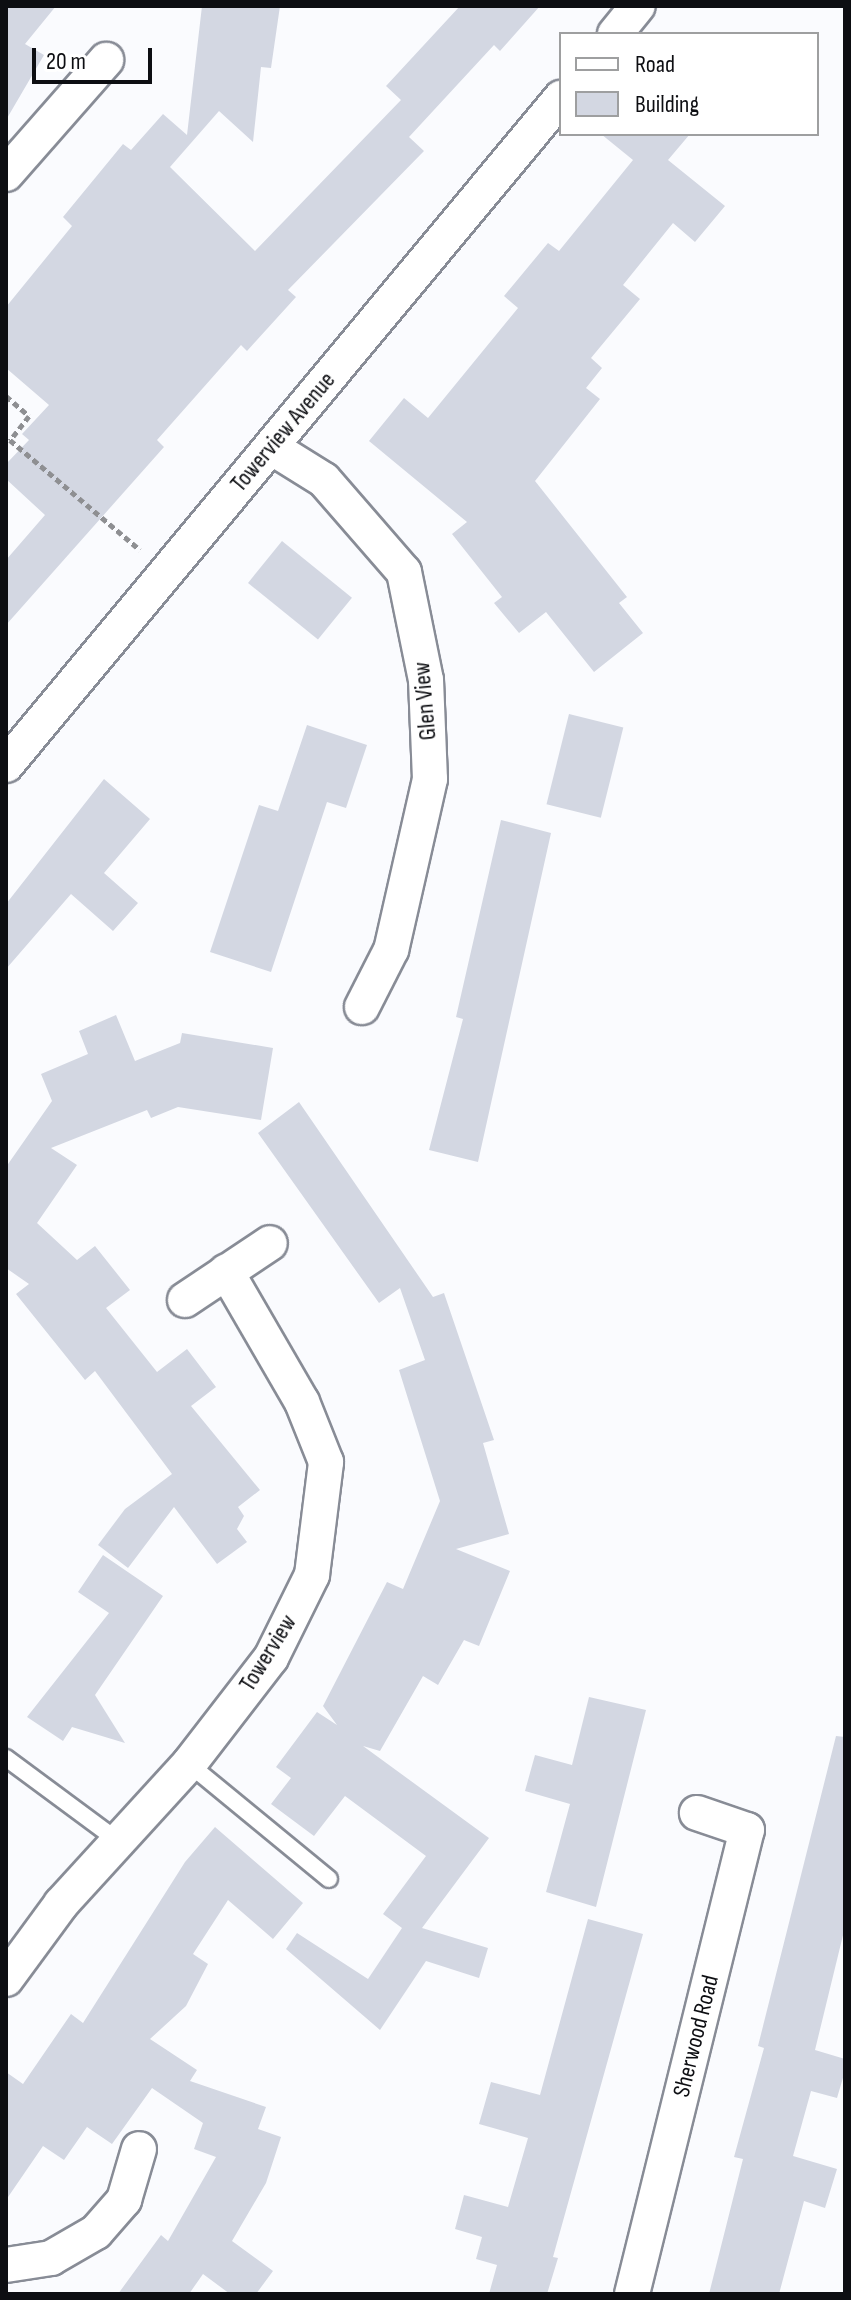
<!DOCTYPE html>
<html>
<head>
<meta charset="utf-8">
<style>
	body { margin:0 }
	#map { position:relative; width:851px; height:2300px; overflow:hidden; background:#fafbfe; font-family:"Sofia Sans Condensed",sans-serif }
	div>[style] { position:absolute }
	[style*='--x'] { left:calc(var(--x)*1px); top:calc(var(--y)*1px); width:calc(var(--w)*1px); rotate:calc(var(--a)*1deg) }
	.building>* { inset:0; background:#d3d7e2; transform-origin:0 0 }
	.path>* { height:5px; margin-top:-2.5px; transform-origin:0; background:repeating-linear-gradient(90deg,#8e8f92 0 6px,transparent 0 10px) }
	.roads { filter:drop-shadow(2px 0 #888c96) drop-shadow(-2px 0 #888c96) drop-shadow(0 2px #888c96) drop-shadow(0 -2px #888c96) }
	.service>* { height:16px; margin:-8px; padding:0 8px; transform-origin:8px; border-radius:8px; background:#fff }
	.minor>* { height:34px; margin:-17px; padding:0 17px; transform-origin:17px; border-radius:17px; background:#fff }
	span { translate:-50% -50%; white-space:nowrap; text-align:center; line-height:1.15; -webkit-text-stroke:6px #fff; paint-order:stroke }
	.street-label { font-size:24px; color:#0d0e12 }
	.frame { position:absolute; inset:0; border:8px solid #0d0e12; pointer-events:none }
	.legend { position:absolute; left:559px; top:32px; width:260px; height:104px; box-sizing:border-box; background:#fff; border:2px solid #9e9fa0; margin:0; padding:10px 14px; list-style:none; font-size:24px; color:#0d0e12 }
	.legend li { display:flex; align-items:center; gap:16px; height:40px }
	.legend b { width:40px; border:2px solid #9e9fa0 }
	.scale { position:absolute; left:32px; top:48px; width:120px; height:36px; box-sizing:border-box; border:4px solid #0d0e12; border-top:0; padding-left:10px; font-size:24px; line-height:28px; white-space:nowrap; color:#0d0e12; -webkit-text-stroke:6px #fff; paint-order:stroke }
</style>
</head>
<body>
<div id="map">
	<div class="building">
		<i style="clip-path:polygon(6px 6px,56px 6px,25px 44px,44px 55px,6px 120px)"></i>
		<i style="clip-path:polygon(202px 6px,280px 6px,271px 68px,261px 67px,253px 142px,219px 111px,170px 167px,255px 251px,401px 100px,386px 86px,460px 6px,540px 6px,500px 51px,494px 45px,409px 137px,424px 151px,288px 290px,296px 297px,247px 351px,241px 345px,157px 440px,164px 447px,6px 625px,6px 560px,45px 515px,6px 479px,6px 464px,29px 440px,22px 434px,49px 405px,6px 368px,6px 307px,72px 226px,63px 217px,123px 144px,131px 150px,163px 114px,187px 135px)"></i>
		<i style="clip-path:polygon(601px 134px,690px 134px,668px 160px,725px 206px,695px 242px,673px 223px,623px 285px,640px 299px,591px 358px,602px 368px,586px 388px,600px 399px,535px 481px,627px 597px,619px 603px,643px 633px,594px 672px,546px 612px,519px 633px,494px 603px,502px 597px,452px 534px,467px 522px,369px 441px,404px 398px,428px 418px,518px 308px,504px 296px,548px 243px,559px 251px,633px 160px)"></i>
		<i style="left:282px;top:541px;width:90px;height:54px;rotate:39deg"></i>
		<i style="left:569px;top:714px;width:56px;height:93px;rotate:14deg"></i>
		<i style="clip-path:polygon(307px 725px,367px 745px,346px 808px,327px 802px,271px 972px,210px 952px,259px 805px,278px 811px)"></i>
		<i style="clip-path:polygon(104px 779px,150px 819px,104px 873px,138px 903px,113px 931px,71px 894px,6px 969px,6px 904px)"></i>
		<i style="clip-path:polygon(501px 820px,551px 833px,478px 1162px,429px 1150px,463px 1019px,456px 1017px)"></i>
		<i style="clip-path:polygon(116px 1015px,135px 1061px,180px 1043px,182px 1033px,273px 1048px,261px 1120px,178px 1107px,151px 1118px,147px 1110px,51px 1148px,77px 1165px,37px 1223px,77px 1260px,95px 1246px,130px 1290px,106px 1308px,157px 1372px,187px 1349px,216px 1387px,191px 1406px,260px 1490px,238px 1507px,244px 1516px,237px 1529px,247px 1542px,217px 1564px,174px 1507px,128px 1568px,98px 1545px,125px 1509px,172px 1474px,95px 1371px,85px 1380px,16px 1294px,29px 1284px,6px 1268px,6px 1167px,52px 1101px,41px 1074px,88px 1054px,79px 1031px)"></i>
		<i style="clip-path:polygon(299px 1102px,433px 1297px,444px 1293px,494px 1440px,483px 1443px,509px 1534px,456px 1549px,510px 1571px,479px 1646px,464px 1640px,438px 1685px,423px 1676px,380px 1751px,363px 1746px,489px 1838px,422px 1928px,488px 1948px,479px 1978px,426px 1961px,380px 2030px,286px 1949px,297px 1933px,368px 1979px,402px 1928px,383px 1914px,426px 1856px,345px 1796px,314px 1836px,271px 1804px,291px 1778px,276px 1767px,317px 1712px,337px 1725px,323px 1706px,387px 1582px,403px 1589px,440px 1501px,399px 1370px,425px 1360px,400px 1288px,379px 1303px,258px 1133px)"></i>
		<i style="clip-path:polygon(103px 1555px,163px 1596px,95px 1695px,125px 1743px,72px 1727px,63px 1741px,27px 1717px,109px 1613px,78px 1592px)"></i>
		<i style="clip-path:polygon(589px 1697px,646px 1710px,596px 1907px,546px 1892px,570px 1804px,525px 1791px,535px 1755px,572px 1765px)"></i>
		<i style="clip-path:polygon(836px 1736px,845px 1737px,845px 1927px,815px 2050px,845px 2059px,845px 2071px,837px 2098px,811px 2091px,793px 2156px,837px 2169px,825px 2208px,804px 2201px,779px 2294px,709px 2294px,743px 2159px,734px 2157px,764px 2048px,758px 2046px)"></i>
		<i style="clip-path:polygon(215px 1827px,303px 1903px,273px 1939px,228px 1900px,193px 1954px,208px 1964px,186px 2006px,150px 2039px,197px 2070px,190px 2081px,266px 2107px,258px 2129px,281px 2137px,266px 2183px,232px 2241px,273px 2271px,256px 2294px,230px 2294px,203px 2274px,189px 2294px,118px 2294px,161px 2235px,168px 2241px,216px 2157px,194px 2149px,203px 2123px,152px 2088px,112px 2144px,87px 2127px,64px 2160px,43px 2146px,6px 2200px,6px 2072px,23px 2084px,71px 2014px,83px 2023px,185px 1862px)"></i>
		<i style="clip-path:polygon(588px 1919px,643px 1934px,553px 2257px,558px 2258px,547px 2294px,489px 2294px,497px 2265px,476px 2259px,482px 2237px,455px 2229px,464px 2195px,508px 2207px,528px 2138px,479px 2124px,491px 2082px,540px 2095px)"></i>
	</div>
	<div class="path">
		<i style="--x:6;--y:396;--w:30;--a:41"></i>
		<i style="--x:29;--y:416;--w:31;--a:128"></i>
		<i style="--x:10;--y:440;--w:170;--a:40.2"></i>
	</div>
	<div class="roads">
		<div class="service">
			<i style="--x:6;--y:1758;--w:139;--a:36.5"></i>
			<i style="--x:189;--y:1764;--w:181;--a:39.4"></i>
		</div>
		<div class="minor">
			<i style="--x:615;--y:34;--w:36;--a:-51"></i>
			<i style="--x:6;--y:174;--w:152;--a:-48.7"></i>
			<i style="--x:271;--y:447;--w:62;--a:31.9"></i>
			<i style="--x:324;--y:480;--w:122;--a:49"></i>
			<i style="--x:404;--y:572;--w:110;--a:78.5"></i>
			<i style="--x:426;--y:680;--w:99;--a:87.7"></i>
			<i style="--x:430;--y:779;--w:175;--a:102.8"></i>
			<i style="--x:391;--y:950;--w:64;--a:117"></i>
			<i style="--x:6;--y:765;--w:868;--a:-50.24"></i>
			<i style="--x:185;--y:1300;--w:102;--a:-33.8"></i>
			<i style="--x:6;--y:1979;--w:93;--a:-53.7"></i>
			<i style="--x:61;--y:1904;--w:190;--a:-47.6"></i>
			<i style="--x:189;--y:1764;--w:134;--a:-52.3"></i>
			<i style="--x:271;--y:1658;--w:93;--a:-63.7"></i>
			<i style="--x:312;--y:1575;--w:114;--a:-82.9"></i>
			<i style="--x:326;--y:1462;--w:65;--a:-111.8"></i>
			<i style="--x:302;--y:1402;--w:151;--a:-120.1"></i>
			<i style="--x:6;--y:2265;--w:46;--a:-8.8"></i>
			<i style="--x:51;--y:2258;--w:52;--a:-30"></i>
			<i style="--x:96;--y:2232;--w:43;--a:-48.8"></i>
			<i style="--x:124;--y:2200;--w:53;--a:-73.6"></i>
			<i style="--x:632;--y:2294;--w:478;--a:-76.1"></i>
			<i style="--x:747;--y:1830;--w:53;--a:-161.2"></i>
		</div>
	</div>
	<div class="street-label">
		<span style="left:283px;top:432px;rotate:-50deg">Towerview Avenue</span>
		<span style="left:425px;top:701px;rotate:-95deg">Glen View</span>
		<span style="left:268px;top:1653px;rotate:-58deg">Towerview</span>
		<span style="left:696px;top:2036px;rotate:-76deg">Sherwood Road</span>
	</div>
	<div class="frame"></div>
	<ul class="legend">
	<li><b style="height:10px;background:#fff"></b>Road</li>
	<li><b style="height:22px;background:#d3d7e2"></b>Building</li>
	</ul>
	<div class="scale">20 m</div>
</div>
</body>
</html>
